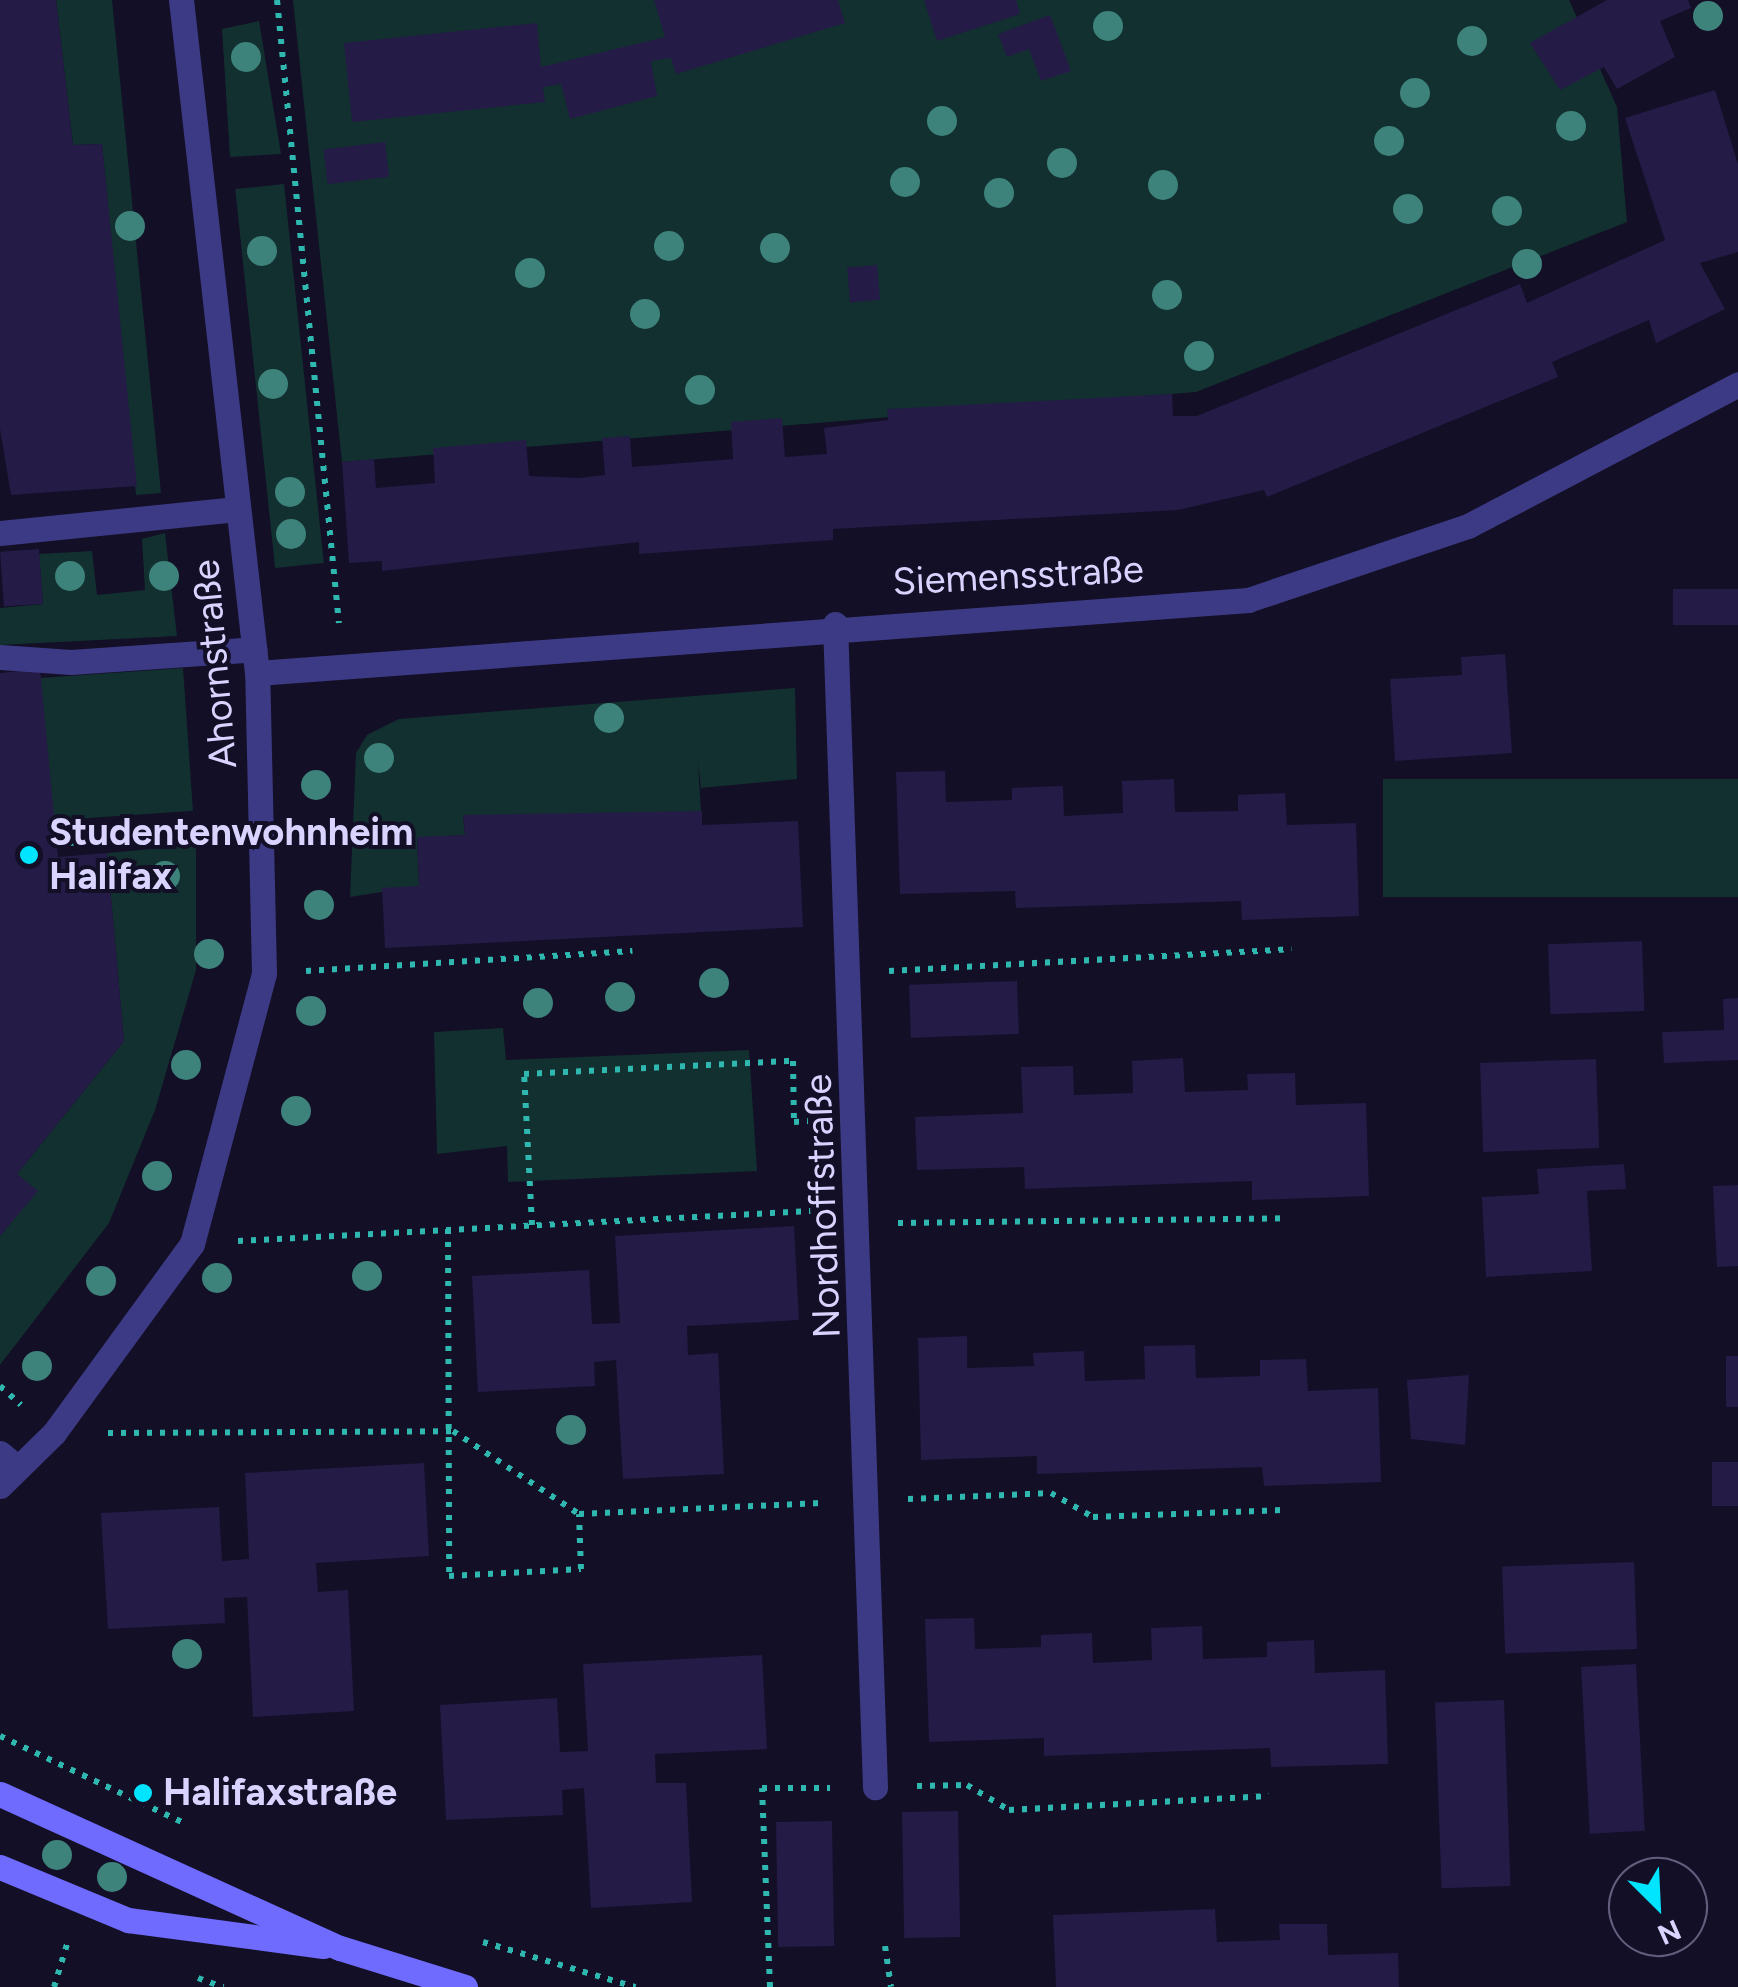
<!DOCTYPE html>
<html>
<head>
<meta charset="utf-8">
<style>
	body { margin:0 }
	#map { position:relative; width:1738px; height:1987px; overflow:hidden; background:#130f26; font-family:Figtree,sans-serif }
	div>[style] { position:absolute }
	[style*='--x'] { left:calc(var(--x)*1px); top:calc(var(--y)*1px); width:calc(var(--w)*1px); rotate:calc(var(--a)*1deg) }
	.green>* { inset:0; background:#12302f; transform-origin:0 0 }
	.building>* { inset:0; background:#241b47; transform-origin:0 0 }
	.path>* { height:6px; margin-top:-3px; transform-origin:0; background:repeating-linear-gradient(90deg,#2fb8b0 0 5px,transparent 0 13px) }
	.service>* { height:25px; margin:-12.5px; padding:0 12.5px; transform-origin:12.5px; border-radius:12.5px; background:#3d3a85 }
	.minor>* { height:25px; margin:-12.5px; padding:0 12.5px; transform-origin:12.5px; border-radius:12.5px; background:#3d3a85 }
	.secondary>* { height:25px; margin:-12.5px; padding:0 12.5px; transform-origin:12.5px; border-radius:12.5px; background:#6f6bff }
	.trees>* { width:30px; height:30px; margin:-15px; border-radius:50%; background:#3d827b }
	.dots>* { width:28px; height:28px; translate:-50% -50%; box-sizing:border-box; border:5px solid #130f26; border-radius:50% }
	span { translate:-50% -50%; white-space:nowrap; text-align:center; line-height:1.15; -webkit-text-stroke:8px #130f26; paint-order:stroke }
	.street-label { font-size:38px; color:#d9d4ff }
	.poi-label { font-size:38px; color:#d9d4ff; font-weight:700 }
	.left { translate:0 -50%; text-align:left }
	.north { position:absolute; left:1608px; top:1857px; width:100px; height:100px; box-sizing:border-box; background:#130f26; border:2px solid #625e7d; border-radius:50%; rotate:156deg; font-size:28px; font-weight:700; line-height:40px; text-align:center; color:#d9d4ff }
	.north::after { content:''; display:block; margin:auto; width:35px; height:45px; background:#00e5ff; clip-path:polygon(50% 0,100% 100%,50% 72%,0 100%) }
</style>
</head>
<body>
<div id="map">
	<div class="green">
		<i style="clip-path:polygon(56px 0,112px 0,161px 493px,136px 495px,102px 144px,73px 145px)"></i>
		<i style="clip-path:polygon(293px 0,1569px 0,1617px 107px,1627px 222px,1196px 392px,342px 462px)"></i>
		<i style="clip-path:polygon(259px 21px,281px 154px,230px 157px,222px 29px)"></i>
		<i style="left:284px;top:184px;width:381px;height:49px;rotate:84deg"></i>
		<i style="clip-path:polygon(165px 533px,177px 636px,0 645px,0 608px,43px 604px,39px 554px,92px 551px,97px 595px,145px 590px,142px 539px)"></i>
		<i style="left:183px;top:668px;width:143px;height:143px;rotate:86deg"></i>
		<i style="clip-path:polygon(795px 688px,797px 779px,701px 788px,698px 762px,701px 812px,463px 816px,465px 835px,417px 838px,419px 886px,350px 897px,356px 753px,367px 735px,399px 719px)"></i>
		<i style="left:1738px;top:779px;width:118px;height:355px;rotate:90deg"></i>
		<i style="clip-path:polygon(196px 845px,196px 970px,155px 1110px,109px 1223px,0 1365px,0 1236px,37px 1191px,17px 1174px,124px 1041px,107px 853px)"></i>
		<i style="clip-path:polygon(503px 1028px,506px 1060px,749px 1050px,757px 1171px,508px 1182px,507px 1146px,437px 1154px,434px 1032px)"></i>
	</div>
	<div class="building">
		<i style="clip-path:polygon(0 0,56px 0,73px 145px,102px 144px,137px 486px,11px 495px,0 429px)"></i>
		<i style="clip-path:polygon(654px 0,838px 0,845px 23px,676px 74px,671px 58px,651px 61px,657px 96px,570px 119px,561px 84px,543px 87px,545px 102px,352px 122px,344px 43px,537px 23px,541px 67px,665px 37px)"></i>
		<i style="clip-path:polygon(924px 0,1016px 0,1020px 14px,937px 41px)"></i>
		<i style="clip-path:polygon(1607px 0,1688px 0,1691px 8px,1660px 21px,1675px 57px,1617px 89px,1604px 67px,1560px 90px,1530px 43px)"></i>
		<i style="clip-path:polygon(1050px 15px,1071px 71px,1041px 81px,1029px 49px,1007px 57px,998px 34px)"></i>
		<i style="clip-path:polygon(1715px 90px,1738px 164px,1738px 252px,1700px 263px,1725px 309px,1656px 343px,1649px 320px,1552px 362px,1558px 377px,1267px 497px,1264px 490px,1178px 510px,833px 529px,833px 540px,790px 543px,639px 554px,639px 542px,382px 571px,382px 561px,349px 563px,342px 462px,374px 459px,376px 488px,435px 483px,433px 448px,526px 440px,529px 476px,579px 478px,605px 475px,602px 438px,630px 436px,632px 467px,733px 459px,731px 422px,782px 418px,785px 457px,827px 454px,824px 428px,888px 420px,887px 409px,1172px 394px,1173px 416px,1197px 416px,1520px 284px,1527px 303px,1665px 240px,1625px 118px)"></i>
		<i style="left:385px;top:142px;width:35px;height:62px;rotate:83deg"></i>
		<i style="left:877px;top:265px;width:35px;height:30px;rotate:85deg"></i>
		<i style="left:39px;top:549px;width:55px;height:39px;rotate:86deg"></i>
		<i style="left:1738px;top:589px;width:36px;height:65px;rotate:90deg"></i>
		<i style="clip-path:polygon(1505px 654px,1512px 753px,1395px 761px,1390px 679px,1462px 675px,1461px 657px)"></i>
		<i style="clip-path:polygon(40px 669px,58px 857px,107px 853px,124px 1041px,17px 1174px,38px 1191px,0 1236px,0 673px)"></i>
		<i style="clip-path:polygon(945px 771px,946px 802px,1012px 800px,1012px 788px,1063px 786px,1064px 816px,1123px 813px,1122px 781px,1174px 779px,1175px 812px,1238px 811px,1238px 795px,1285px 793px,1287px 825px,1356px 823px,1359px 916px,1242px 920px,1241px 901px,1016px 908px,1015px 891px,900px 894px,896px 772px)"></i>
		<i style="clip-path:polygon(702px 811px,702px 825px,798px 821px,803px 927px,385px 948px,382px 888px,419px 886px,417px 837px,465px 835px,463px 815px)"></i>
		<i style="left:1642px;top:941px;width:70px;height:94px;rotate:88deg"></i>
		<i style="left:1017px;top:981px;width:53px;height:108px;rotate:88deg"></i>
		<i style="clip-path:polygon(1738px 998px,1738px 1060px,1664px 1063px,1662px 1032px,1724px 1030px,1723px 999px)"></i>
		<i style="clip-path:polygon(1183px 1058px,1185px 1092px,1248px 1090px,1247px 1074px,1295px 1073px,1296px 1105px,1366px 1103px,1369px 1196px,1252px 1200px,1252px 1181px,1025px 1189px,1024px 1167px,917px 1170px,915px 1117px,1023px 1113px,1021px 1067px,1073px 1066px,1074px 1095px,1133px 1093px,1132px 1061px)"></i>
		<i style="left:1596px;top:1059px;width:89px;height:116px;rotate:88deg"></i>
		<i style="clip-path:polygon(1624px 1164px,1626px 1189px,1587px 1191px,1592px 1271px,1486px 1277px,1482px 1197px,1539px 1194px,1537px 1169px)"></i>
		<i style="clip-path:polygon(1738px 1185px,1738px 1266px,1717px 1267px,1713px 1186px)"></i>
		<i style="clip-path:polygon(794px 1226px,799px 1320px,687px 1326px,688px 1355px,718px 1353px,724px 1474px,623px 1479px,616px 1360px,594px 1362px,595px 1386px,478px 1392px,472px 1276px,589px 1270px,592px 1324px,620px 1323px,615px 1236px)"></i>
		<i style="clip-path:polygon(967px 1336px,967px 1368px,1034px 1366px,1033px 1353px,1084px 1351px,1085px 1381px,1145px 1379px,1144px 1346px,1195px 1345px,1196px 1378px,1260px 1376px,1260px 1360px,1306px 1359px,1308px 1391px,1378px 1388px,1381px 1482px,1264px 1486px,1262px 1467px,1037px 1474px,1037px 1456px,921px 1460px,918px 1338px)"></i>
		<i style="left:1738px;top:1356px;width:51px;height:12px;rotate:90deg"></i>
		<i style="clip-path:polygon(1469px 1375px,1465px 1445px,1411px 1439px,1407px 1380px)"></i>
		<i style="left:1738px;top:1462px;width:44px;height:26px;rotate:90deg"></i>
		<i style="clip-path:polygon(424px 1463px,429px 1556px,316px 1563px,318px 1592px,348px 1590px,354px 1711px,253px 1717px,247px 1597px,224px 1598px,225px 1623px,108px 1629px,101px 1513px,219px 1507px,222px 1561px,249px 1559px,245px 1473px)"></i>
		<i style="left:1634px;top:1562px;width:87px;height:132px;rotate:88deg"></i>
		<i style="clip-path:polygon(974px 1618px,975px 1649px,1041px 1647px,1041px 1635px,1092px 1633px,1093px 1663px,1152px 1660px,1151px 1628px,1202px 1626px,1203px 1659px,1267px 1657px,1267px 1642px,1314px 1640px,1315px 1673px,1385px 1670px,1388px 1764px,1271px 1767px,1270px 1748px,1044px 1756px,1044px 1738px,929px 1742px,925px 1619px)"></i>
		<i style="clip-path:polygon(762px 1655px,767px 1749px,655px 1754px,656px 1783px,686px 1783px,692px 1902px,591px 1908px,584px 1788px,562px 1790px,563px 1815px,446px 1820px,440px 1705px,557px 1698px,560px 1752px,588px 1751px,583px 1664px)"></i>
		<i style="left:1636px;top:1664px;width:167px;height:55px;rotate:87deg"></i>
		<i style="left:1504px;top:1700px;width:186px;height:69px;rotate:88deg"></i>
		<i style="left:958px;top:1811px;width:126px;height:56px;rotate:89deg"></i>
		<i style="left:832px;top:1821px;width:125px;height:56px;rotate:89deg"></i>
		<i style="clip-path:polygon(1215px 1909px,1217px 1942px,1280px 1940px,1279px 1924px,1327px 1924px,1328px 1955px,1398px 1953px,1399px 1987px,1056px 1987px,1053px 1915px)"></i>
	</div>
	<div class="path">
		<i style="--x:277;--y:0;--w:626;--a:84.32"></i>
		<i style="--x:56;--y:844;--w:164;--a:-4.6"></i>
		<i style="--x:306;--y:971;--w:327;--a:-3.5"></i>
		<i style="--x:889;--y:971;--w:403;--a:-3.1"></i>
		<i style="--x:898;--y:1223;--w:388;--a:-0.7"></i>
		<i style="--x:532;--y:1225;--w:151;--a:-93"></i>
		<i style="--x:524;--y:1074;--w:269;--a:-2.8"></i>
		<i style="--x:793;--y:1061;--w:61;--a:89.1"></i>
		<i style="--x:794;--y:1122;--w:14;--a:-4"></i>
		<i style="--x:448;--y:1229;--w:347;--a:89.8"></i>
		<i style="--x:449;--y:1576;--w:132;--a:-3"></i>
		<i style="--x:581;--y:1569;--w:55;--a:-92.1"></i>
		<i style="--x:238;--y:1241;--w:573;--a:-3"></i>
		<i style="--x:0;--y:1386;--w:28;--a:42"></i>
		<i style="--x:108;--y:1433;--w:345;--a:-0.3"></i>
		<i style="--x:453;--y:1431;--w:151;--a:33.4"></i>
		<i style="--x:579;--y:1514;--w:242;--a:-2.6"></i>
		<i style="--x:908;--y:1499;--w:143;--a:-2.4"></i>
		<i style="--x:1051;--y:1493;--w:48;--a:29.7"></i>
		<i style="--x:1093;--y:1517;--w:189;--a:-2.1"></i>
		<i style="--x:0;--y:1736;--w:204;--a:25.3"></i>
		<i style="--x:917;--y:1786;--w:50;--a:-1.1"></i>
		<i style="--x:967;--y:1785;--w:49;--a:30.8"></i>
		<i style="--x:1009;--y:1810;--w:260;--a:-3.1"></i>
		<i style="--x:483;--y:1942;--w:159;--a:16.5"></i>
		<i style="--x:885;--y:1946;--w:41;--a:81.7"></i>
		<i style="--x:198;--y:1978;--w:27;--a:20"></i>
		<i style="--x:54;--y:1987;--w:48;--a:-73.1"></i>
		<i style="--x:770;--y:1987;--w:199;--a:-92.3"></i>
		<i style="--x:762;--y:1788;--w:68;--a:0"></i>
	</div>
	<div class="service">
		<i style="--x:0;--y:657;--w:71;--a:4"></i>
		<i style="--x:71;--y:662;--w:184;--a:-4"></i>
		<i style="--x:0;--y:1453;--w:23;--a:40"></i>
	</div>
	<div class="minor">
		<i style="--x:0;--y:533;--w:238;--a:-5.8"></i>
		<i style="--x:835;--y:624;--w:1164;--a:88.03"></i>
		<i style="--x:257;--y:673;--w:994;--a:-4.21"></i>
		<i style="--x:1248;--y:600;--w:232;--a:-18.6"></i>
		<i style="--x:1468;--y:526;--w:305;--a:-27.7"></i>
		<i style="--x:0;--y:1486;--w:76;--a:-44.5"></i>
		<i style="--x:54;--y:1433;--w:234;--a:-53.9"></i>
		<i style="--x:192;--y:1244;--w:280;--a:-75.1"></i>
		<i style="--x:264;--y:973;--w:300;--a:-91.3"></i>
		<i style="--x:257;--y:673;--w:677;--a:-96.44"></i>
	</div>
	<div class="secondary">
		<i style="--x:0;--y:1794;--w:373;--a:24.4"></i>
		<i style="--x:340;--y:1948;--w:131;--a:17.3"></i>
		<i style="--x:0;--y:1867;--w:139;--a:22.5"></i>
		<i style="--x:128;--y:1920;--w:197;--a:7.6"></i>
	</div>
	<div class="trees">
		<i style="left:1708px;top:16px"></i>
		<i style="left:1108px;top:26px"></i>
		<i style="left:1472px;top:41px"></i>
		<i style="left:246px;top:57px"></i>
		<i style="left:1415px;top:93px"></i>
		<i style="left:942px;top:121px"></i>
		<i style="left:1571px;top:126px"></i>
		<i style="left:1389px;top:141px"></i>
		<i style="left:1062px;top:163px"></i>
		<i style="left:905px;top:182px"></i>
		<i style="left:1163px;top:185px"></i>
		<i style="left:999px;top:193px"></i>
		<i style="left:1408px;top:209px"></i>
		<i style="left:1507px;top:211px"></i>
		<i style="left:130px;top:226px"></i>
		<i style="left:669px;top:246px"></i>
		<i style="left:775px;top:248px"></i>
		<i style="left:262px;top:251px"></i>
		<i style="left:1527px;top:264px"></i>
		<i style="left:530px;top:273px"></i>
		<i style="left:1167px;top:295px"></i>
		<i style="left:645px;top:314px"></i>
		<i style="left:1199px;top:356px"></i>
		<i style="left:273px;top:384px"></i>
		<i style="left:700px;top:390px"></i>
		<i style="left:290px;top:492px"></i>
		<i style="left:291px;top:534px"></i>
		<i style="left:70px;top:576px"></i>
		<i style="left:164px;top:576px"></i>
		<i style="left:609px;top:718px"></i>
		<i style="left:379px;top:758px"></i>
		<i style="left:316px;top:785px"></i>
		<i style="left:165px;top:876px"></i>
		<i style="left:319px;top:905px"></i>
		<i style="left:209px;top:954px"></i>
		<i style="left:714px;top:983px"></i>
		<i style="left:620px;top:997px"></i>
		<i style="left:538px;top:1003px"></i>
		<i style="left:311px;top:1011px"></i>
		<i style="left:186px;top:1065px"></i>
		<i style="left:296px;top:1111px"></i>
		<i style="left:157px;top:1176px"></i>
		<i style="left:367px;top:1276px"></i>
		<i style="left:217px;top:1278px"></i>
		<i style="left:101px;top:1281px"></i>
		<i style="left:37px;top:1366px"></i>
		<i style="left:571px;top:1430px"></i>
		<i style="left:187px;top:1654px"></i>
		<i style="left:57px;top:1855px"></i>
		<i style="left:112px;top:1877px"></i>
	</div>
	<div class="dots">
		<i style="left:29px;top:855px;background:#00e5ff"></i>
		<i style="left:143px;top:1793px;background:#00e5ff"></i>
	</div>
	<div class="street-label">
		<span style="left:1018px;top:576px;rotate:-3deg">Siemensstraße</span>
		<span style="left:215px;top:664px;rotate:-95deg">Ahornstraße</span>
		<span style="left:823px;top:1206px;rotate:-92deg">Nordhoffstraße</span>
	</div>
	<div class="poi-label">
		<span class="left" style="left:49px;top:855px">Studentenwohnheim<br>Halifax</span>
		<span class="left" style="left:163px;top:1793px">Halifaxstraße</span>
	</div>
	<div class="north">N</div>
</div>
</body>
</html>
